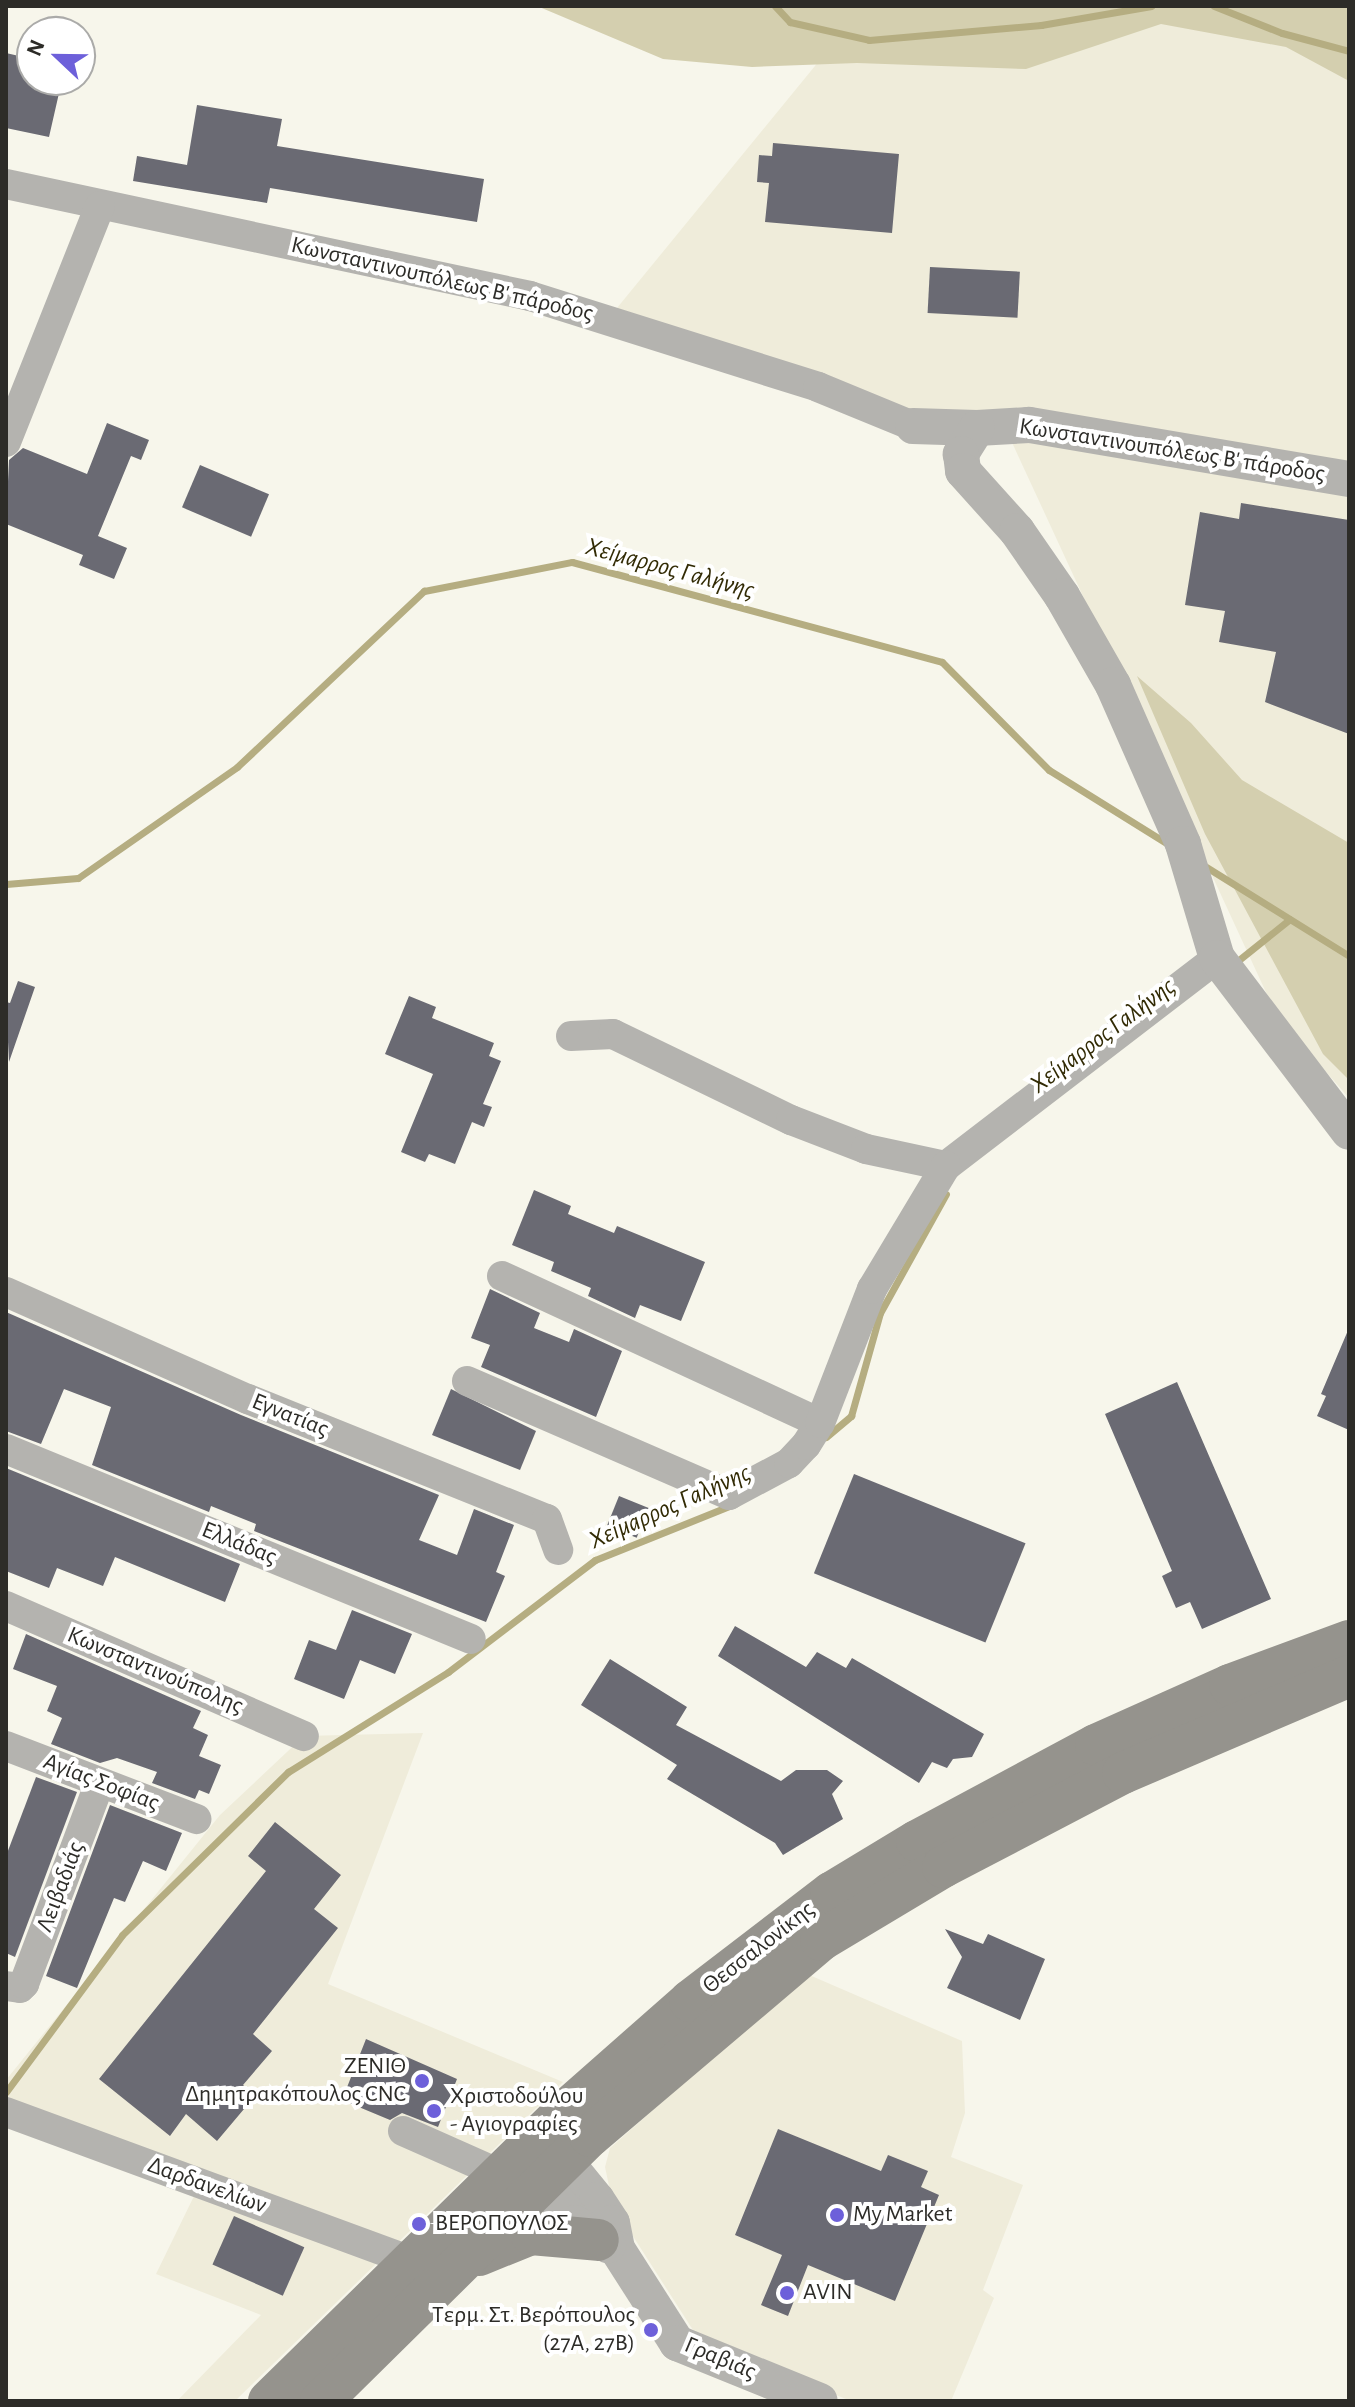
<!DOCTYPE html>
<html>
<head>
<meta charset="utf-8">
<style>
	body { margin:0 }
	#map { position:relative; width:1355px; height:2407px; overflow:hidden; background:#f7f6eb; font-family:"Alegreya Sans",sans-serif }
	div>[style] { position:absolute }
	[style*='--x'] { left:calc(var(--x)*1px); top:calc(var(--y)*1px); width:calc(var(--w)*1px); rotate:calc(var(--a)*1deg) }
	.built>* { inset:0; background:#efecda }
	.green>* { inset:0; background:#d4cfaf }
	.stream>* { height:7px; margin:-3.5px; padding:0 3.5px; transform-origin:3.5px; border-radius:3.5px; background:#b5ad81 }
	.building>* { inset:0; background:#6a6a73; transform-origin:0 0 }
	.minor>* { height:30px; margin:-15px; padding:0 15px; transform-origin:15px; border-radius:15px; background:#b4b3af }
	.tertiary>* { height:36px; margin:-18px; padding:0 18px; transform-origin:18px; border-radius:18px; background:#b4b3af }
	.secondary>* { height:42px; margin:-21px; padding:0 21px; transform-origin:21px; border-radius:21px; background:#95938d }
	.dots>* { width:22px; height:22px; translate:-50% -50%; box-sizing:border-box; border:4px solid #fff; border-radius:50% }
	span { translate:-50% -50%; white-space:nowrap; text-align:center; line-height:1.15; -webkit-text-stroke:8px #fff; paint-order:stroke }
	.street-label { font-size:24px; color:#2d2c28 }
	.poi-label { font-size:24px; color:#2d2c28 }
	.right { translate:-100% -50%; text-align:right }
	.left { translate:0 -50%; text-align:left }
	.water-label { font-size:26px; color:#322b05; font-style:italic }
	.frame { position:absolute; inset:0; border:8px solid #2d2c28; pointer-events:none }
	.north { position:absolute; left:16px; top:16px; width:80px; height:80px; box-sizing:border-box; background:#fff; border:2px solid #ababa9; border-radius:50%; rotate:292deg; font-size:22px; font-weight:700; line-height:32px; text-align:center; color:#2d2c28 }
	.north::after { content:''; display:block; margin:auto; width:28px; height:36px; background:#6d60da; clip-path:polygon(50% 0,100% 100%,50% 72%,0 100%) }
</style>
</head>
<body>
<div id="map">
	<div class="built">
		<i style="clip-path:polygon(864px 6px,1349px 6px,1349px 1098px,1277px 1016px,1009px 436px,599px 330px)"></i>
		<i style="clip-path:polygon(423px 1733px,328px 1984px,563px 2082px,235px 2401px,177px 2401px,261px 2315px,156px 2274px,196px 2192px,6px 2115px,6px 2080px,220px 1815px,304px 1736px)"></i>
		<i style="clip-path:polygon(807px 1974px,962px 2041px,965px 2113px,951px 2157px,1023px 2185px,983px 2290px,994px 2298px,951px 2401px,851px 2401px,700px 2341px,613px 2205px,605px 2167px,610px 2148px)"></i>
	</div>
	<div class="green">
		<i style="clip-path:polygon(537px 6px,1349px 6px,1349px 81px,1286px 47px,1161px 24px,1026px 69px,857px 63px,752px 67px,663px 59px)"></i>
		<i style="clip-path:polygon(1137px 676px,1191px 723px,1242px 780px,1349px 843px,1349px 1080px,1323px 1054px,1205px 834px)"></i>
	</div>
	<div class="stream">
		<i style="--x:775;--y:6;--w:22;--a:47"></i>
		<i style="--x:790;--y:22;--w:81;--a:12.8"></i>
		<i style="--x:869;--y:40;--w:173;--a:-5"></i>
		<i style="--x:1041;--y:25;--w:112;--a:-9.8"></i>
		<i style="--x:1214;--y:6;--w:73;--a:21.7"></i>
		<i style="--x:1282;--y:33;--w:69;--a:15"></i>
		<i style="--x:1203;--y:865;--w:172;--a:31.9"></i>
		<i style="--x:6;--y:884;--w:72;--a:-4.8"></i>
		<i style="--x:78;--y:878;--w:194;--a:-34.9"></i>
		<i style="--x:237;--y:767;--w:257;--a:-43.3"></i>
		<i style="--x:424;--y:591;--w:151;--a:-11.1"></i>
		<i style="--x:572;--y:562;--w:383;--a:15.1"></i>
		<i style="--x:942;--y:662;--w:152;--a:45.3"></i>
		<i style="--x:1049;--y:770;--w:140;--a:31.9"></i>
		<i style="--x:1235;--y:963;--w:70;--a:-38.7"></i>
		<i style="--x:826;--y:1437;--w:33;--a:-40"></i>
		<i style="--x:851;--y:1416;--w:107;--a:-74.3"></i>
		<i style="--x:880;--y:1313;--w:136;--a:-61"></i>
		<i style="--x:6;--y:2092;--w:195;--a:-53.5"></i>
		<i style="--x:122;--y:1935;--w:233;--a:-44.5"></i>
		<i style="--x:288;--y:1772;--w:189;--a:-32"></i>
		<i style="--x:448;--y:1672;--w:185;--a:-37.3"></i>
		<i style="--x:595;--y:1560;--w:144;--a:-21.9"></i>
	</div>
	<div class="building">
		<i style="clip-path:polygon(6px 53px,32px 59px,32px 80px,62px 80px,49px 137px,6px 128px)"></i>
		<i style="clip-path:polygon(197px 105px,282px 119px,277px 146px,484px 179px,477px 222px,270px 188px,267px 203px,133px 181px,137px 156px,187px 165px)"></i>
		<i style="clip-path:polygon(773px 143px,899px 154px,892px 233px,765px 222px,769px 183px,757px 182px,759px 155px,772px 156px)"></i>
		<i style="left:930px;top:267px;width:90px;height:46px;rotate:3deg"></i>
		<i style="clip-path:polygon(107px 423px,149px 440px,141px 460px,131px 456px,98px 536px,127px 548px,114px 579px,79px 565px,83px 555px,6px 524px,9px 460px,23px 448px,87px 474px)"></i>
		<i style="left:200px;top:465px;width:75px;height:46px;rotate:23deg"></i>
		<i style="clip-path:polygon(1241px 503px,1349px 520px,1349px 734px,1265px 702px,1276px 652px,1219px 642px,1225px 611px,1185px 605px,1200px 512px,1239px 519px)"></i>
		<i style="clip-path:polygon(18px 981px,35px 987px,9px 1062px,6px 1002px,10px 1003px)"></i>
		<i style="clip-path:polygon(409px 996px,436px 1007px,432px 1018px,494px 1043px,489px 1056px,501px 1061px,483px 1104px,492px 1107px,484px 1127px,472px 1122px,455px 1164px,429px 1154px,425px 1162px,401px 1152px,433px 1074px,385px 1054px)"></i>
		<i style="clip-path:polygon(534px 1190px,571px 1206px,568px 1214px,614px 1233px,617px 1226px,705px 1262px,681px 1321px,640px 1305px,635px 1318px,588px 1296px,591px 1288px,551px 1271px,554px 1262px,512px 1245px)"></i>
		<i style="clip-path:polygon(490px 1289px,540px 1313px,534px 1328px,569px 1342px,574px 1329px,622px 1351px,596px 1417px,481px 1367px,490px 1345px,471px 1338px)"></i>
		<i style="clip-path:polygon(6px 1312px,241px 1415px,439px 1495px,419px 1540px,457px 1555px,474px 1509px,514px 1525px,496px 1572px,505px 1576px,486px 1622px,254px 1531px,256px 1524px,211px 1506px,209px 1512px,92px 1465px,111px 1407px,64px 1389px,41px 1444px,6px 1431px)"></i>
		<i style="clip-path:polygon(1349px 1328px,1349px 1430px,1317px 1416px,1326px 1396px,1321px 1394px)"></i>
		<i style="clip-path:polygon(1177px 1382px,1271px 1599px,1202px 1629px,1190px 1602px,1176px 1608px,1162px 1576px,1172px 1571px,1105px 1414px)"></i>
		<i style="clip-path:polygon(451px 1389px,536px 1431px,520px 1470px,432px 1435px)"></i>
		<i style="clip-path:polygon(6px 1468px,240px 1564px,225px 1602px,115px 1557px,103px 1586px,57px 1568px,49px 1588px,6px 1571px)"></i>
		<i style="left:854px;top:1474px;width:185px;height:107px;rotate:22deg"></i>
		<i style="left:619px;top:1496px;width:32px;height:32px;rotate:22deg"></i>
		<i style="clip-path:polygon(352px 1610px,412px 1634px,395px 1674px,360px 1660px,344px 1699px,294px 1679px,309px 1640px,336px 1650px)"></i>
		<i style="clip-path:polygon(735px 1626px,806px 1667px,817px 1652px,846px 1668px,852px 1658px,984px 1734px,972px 1757px,953px 1759px,947px 1768px,932px 1762px,919px 1783px,718px 1656px)"></i>
		<i style="clip-path:polygon(26px 1634px,201px 1711px,193px 1728px,208px 1735px,199px 1756px,221px 1765px,209px 1794px,199px 1790px,195px 1799px,152px 1783px,157px 1772px,117px 1758px,100px 1763px,51px 1744px,62px 1718px,47px 1711px,57px 1686px,13px 1669px)"></i>
		<i style="clip-path:polygon(610px 1659px,687px 1707px,676px 1725px,781px 1781px,796px 1770px,827px 1770px,843px 1781px,832px 1794px,843px 1819px,783px 1855px,775px 1843px,667px 1779px,677px 1765px,581px 1705px)"></i>
		<i style="clip-path:polygon(36px 1777px,77px 1792px,15px 1957px,6px 1953px,6px 1856px)"></i>
		<i style="clip-path:polygon(110px 1805px,182px 1833px,166px 1871px,143px 1861px,125px 1902px,114px 1898px,77px 1988px,46px 1976px)"></i>
		<i style="clip-path:polygon(275px 1822px,341px 1875px,314px 1909px,338px 1928px,253px 2034px,272px 2051px,243px 2085px,255px 2096px,217px 2141px,186px 2114px,170px 2136px,99px 2079px,266px 1871px,248px 1856px)"></i>
		<i style="clip-path:polygon(945px 1929px,983px 1944px,988px 1934px,1045px 1959px,1020px 2020px,947px 1988px,962px 1957px)"></i>
		<i style="clip-path:polygon(366px 2039px,457px 2079px,438px 2127px,402px 2113px,390px 2120px,342px 2100px)"></i>
		<i style="clip-path:polygon(778px 2129px,881px 2171px,888px 2155px,928px 2171px,921px 2187px,939px 2195px,895px 2301px,808px 2265px,788px 2316px,761px 2305px,782px 2255px,735px 2235px)"></i>
		<i style="left:234px;top:2216px;width:77px;height:53px;rotate:24deg"></i>
	</div>
	<div class="minor">
		<i style="--x:6;--y:184;--w:536;--a:12.06"></i>
		<i style="--x:530;--y:296;--w:302;--a:17.5"></i>
		<i style="--x:818;--y:387;--w:103;--a:22.3"></i>
		<i style="--x:6;--y:442;--w:254;--a:-68.3"></i>
		<i style="--x:571;--y:1036;--w:42;--a:-2.7"></i>
		<i style="--x:613;--y:1034;--w:198;--a:25.8"></i>
		<i style="--x:791;--y:1120;--w:80;--a:21.1"></i>
		<i style="--x:866;--y:1149;--w:82;--a:12"></i>
		<i style="--x:946;--y:1166;--w:342;--a:-37.5"></i>
		<i style="--x:502;--y:1276;--w:350;--a:24.8"></i>
		<i style="--x:6;--y:1292;--w:265;--a:23.9"></i>
		<i style="--x:248;--y:1399;--w:322;--a:21.9"></i>
		<i style="--x:547;--y:1519;--w:33;--a:70"></i>
		<i style="--x:467;--y:1381;--w:286;--a:23.5"></i>
		<i style="--x:729;--y:1495;--w:68;--a:-28.1"></i>
		<i style="--x:789;--y:1463;--w:25;--a:-47"></i>
		<i style="--x:806;--y:1445;--w:26;--a:-58"></i>
		<i style="--x:820;--y:1423;--w:144;--a:-68.8"></i>
		<i style="--x:872;--y:1289;--w:144;--a:-59"></i>
		<i style="--x:6;--y:1449;--w:502;--a:22.23"></i>
		<i style="--x:6;--y:1606;--w:325;--a:23.6"></i>
		<i style="--x:6;--y:1746;--w:204;--a:21"></i>
		<i style="--x:6;--y:1986;--w:14;--a:8"></i>
		<i style="--x:20;--y:1988;--w:6;--a:-45"></i>
		<i style="--x:24;--y:1984;--w:214;--a:-69.4"></i>
		<i style="--x:6;--y:2112;--w:429;--a:20.2"></i>
		<i style="--x:403;--y:2131;--w:104;--a:23.9"></i>
	</div>
	<div class="tertiary">
		<i style="--x:913;--y:426;--w:64;--a:1.8"></i>
		<i style="--x:1349;--y:479;--w:325;--a:-170.4"></i>
		<i style="--x:1029;--y:425;--w:52;--a:176.7"></i>
		<i style="--x:977;--y:428;--w:31;--a:122"></i>
		<i style="--x:961;--y:454;--w:17;--a:83"></i>
		<i style="--x:963;--y:471;--w:81;--a:48"></i>
		<i style="--x:1017;--y:531;--w:79;--a:55.3"></i>
		<i style="--x:1062;--y:596;--w:103;--a:60.2"></i>
		<i style="--x:1113;--y:685;--w:174;--a:66.2"></i>
		<i style="--x:1183;--y:844;--w:119;--a:73.4"></i>
		<i style="--x:1217;--y:958;--w:218;--a:52.8"></i>
		<i style="--x:548;--y:2140;--w:77;--a:50.8"></i>
		<i style="--x:597;--y:2200;--w:27;--a:57"></i>
		<i style="--x:612;--y:2223;--w:26;--a:79"></i>
		<i style="--x:617;--y:2249;--w:112;--a:57.4"></i>
		<i style="--x:677;--y:2343;--w:154;--a:22.1"></i>
		<i style="--x:524;--y:2161;--w:80;--a:50.6"></i>
		<i style="--x:575;--y:2223;--w:40;--a:34"></i>
	</div>
	<div class="secondary">
		<i style="--x:479;--y:2255;--w:56;--a:-22"></i>
		<i style="--x:531;--y:2234;--w:67;--a:5.1"></i>
		<i style="--x:269;--y:2401;--w:410;--a:-44.4"></i>
		<i style="--x:562;--y:2114;--w:171;--a:-41.4"></i>
		<i style="--x:690;--y:2001;--w:178;--a:-37.5"></i>
		<i style="--x:831;--y:1893;--w:100;--a:-31.2"></i>
		<i style="--x:917;--y:1841;--w:203;--a:-28.2"></i>
		<i style="--x:1096;--y:1745;--w:147;--a:-24.1"></i>
		<i style="--x:1230;--y:1685;--w:127;--a:-20.3"></i>
		<i style="--x:321;--y:2401;--w:378;--a:-44.6"></i>
		<i style="--x:590;--y:2136;--w:303;--a:-40.3"></i>
		<i style="--x:821;--y:1940;--w:142;--a:-30.9"></i>
		<i style="--x:943;--y:1867;--w:203;--a:-27.6"></i>
		<i style="--x:1123;--y:1773;--w:246;--a:-23.2"></i>
	</div>
	<div class="dots">
		<i style="left:422px;top:2081px;background:#6d60da"></i>
		<i style="left:434px;top:2111px;background:#6d60da"></i>
		<i style="left:837px;top:2215px;background:#6d60da"></i>
		<i style="left:419px;top:2224px;background:#6d60da"></i>
		<i style="left:787px;top:2293px;background:#6d60da"></i>
		<i style="left:651px;top:2330px;background:#6d60da"></i>
	</div>
	<div class="street-label">
		<span style="left:442px;top:280px;rotate:13deg">Κωνσταντινουπόλεως Β' πάροδος</span>
		<span style="left:1172px;top:451px;rotate:9deg">Κωνσταντινουπόλεως Β' πάροδος</span>
		<span style="left:290px;top:1416px;rotate:22deg">Εγνατίας</span>
		<span style="left:239px;top:1544px;rotate:22deg">Ελλάδας</span>
		<span style="left:155px;top:1671px;rotate:23deg">Κωνσταντινούπολης</span>
		<span style="left:101px;top:1783px;rotate:21deg">Αγίας Σοφίας</span>
		<span style="left:61px;top:1887px;rotate:-69deg">Λειβαδιάς</span>
		<span style="left:759px;top:1948px;rotate:-38deg">Θεσσαλονίκης</span>
		<span style="left:207px;top:2186px;rotate:20deg">Δαρδανελίων</span>
		<span style="left:720px;top:2359px;rotate:23deg">Γραβιάς</span>
	</div>
	<div class="poi-label">
		<span class="right" style="left:406px;top:2081px">ΖΕΝΙΘ<br>Δημητρακόπουλος CNC</span>
		<span class="left" style="left:450px;top:2111px">Χριστοδούλου<br>- Αγιογραφίες</span>
		<span class="left" style="left:853px;top:2215px">My Market</span>
		<span class="left" style="left:435px;top:2224px">ΒΕΡΟΠΟΥΛΟΣ</span>
		<span class="left" style="left:803px;top:2293px">AVIN</span>
		<span class="right" style="left:635px;top:2330px">Τερμ. Στ. Βερόπουλος<br>(27Α, 27Β)</span>
	</div>
	<div class="water-label">
		<span style="left:670px;top:569px;rotate:15deg">Χείμαρρος Γαλήνης</span>
		<span style="left:1103px;top:1036px;rotate:-37deg">Χείμαρρος Γαλήνης</span>
		<span style="left:670px;top:1507px;rotate:-24deg">Χείμαρρος Γαλήνης</span>
	</div>
	<div class="frame"></div>
	<div class="north">N</div>
</div>
</body>
</html>
